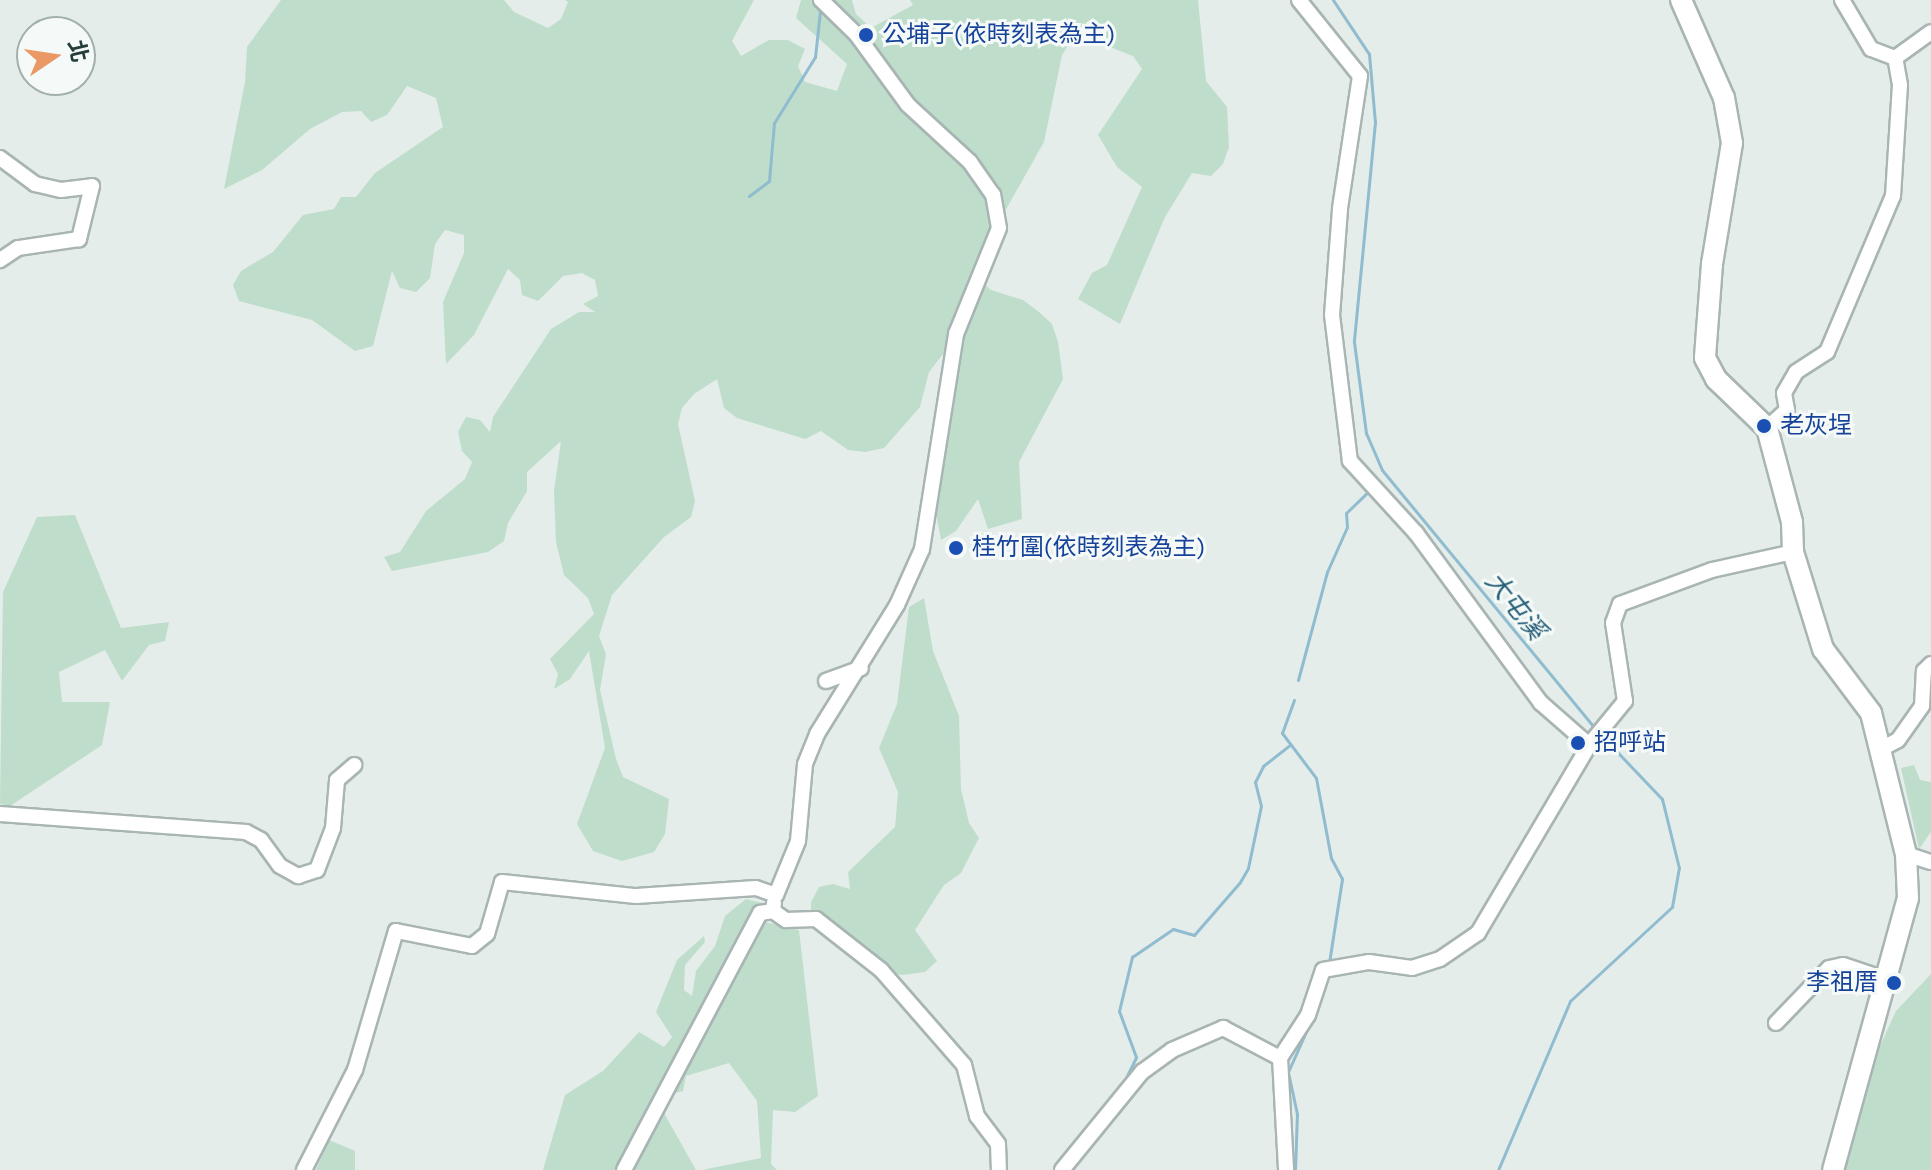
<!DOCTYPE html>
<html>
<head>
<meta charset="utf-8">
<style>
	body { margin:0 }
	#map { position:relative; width:1931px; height:1170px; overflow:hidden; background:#e5edeb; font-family:"Work Sans","Noto Sans TC",sans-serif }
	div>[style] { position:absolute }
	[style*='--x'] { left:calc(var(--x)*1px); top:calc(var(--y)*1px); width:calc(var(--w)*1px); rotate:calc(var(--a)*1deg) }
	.green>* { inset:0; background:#bfddcb }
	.stream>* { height:3px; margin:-1.5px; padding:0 1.5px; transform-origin:1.5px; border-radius:1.5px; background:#90bccf }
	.roads { filter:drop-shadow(2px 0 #a8b5b3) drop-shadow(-2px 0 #a8b5b3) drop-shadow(0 2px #a8b5b3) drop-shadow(0 -2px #a8b5b3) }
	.street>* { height:14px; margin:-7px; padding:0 7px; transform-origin:7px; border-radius:7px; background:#fff }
	.secondary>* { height:20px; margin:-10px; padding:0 10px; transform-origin:10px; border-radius:10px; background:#fff }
	.dots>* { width:22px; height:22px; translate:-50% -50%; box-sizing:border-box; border:4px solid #f5faf8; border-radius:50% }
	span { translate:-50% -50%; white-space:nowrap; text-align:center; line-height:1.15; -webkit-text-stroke:6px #f5faf8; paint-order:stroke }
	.transit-label { font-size:24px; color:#164399 }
	.left { translate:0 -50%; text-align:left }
	.right { translate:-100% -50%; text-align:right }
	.water-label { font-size:26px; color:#225d77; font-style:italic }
	.north { position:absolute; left:16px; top:16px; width:80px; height:80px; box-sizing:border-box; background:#f5faf8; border:2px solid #a2afac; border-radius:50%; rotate:77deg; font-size:22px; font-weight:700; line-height:32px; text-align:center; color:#253e3b }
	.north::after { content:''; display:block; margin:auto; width:28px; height:36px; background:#ea9966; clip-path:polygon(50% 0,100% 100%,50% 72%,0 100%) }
</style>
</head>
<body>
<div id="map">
	<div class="green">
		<i style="clip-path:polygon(281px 0,504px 0,514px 12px,548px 28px,561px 19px,568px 2px,565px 0,754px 0,732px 41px,741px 56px,769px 40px,788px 40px,805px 49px,798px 66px,805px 82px,837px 91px,847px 64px,796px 18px,801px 0,852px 0,856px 14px,871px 28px,913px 5px,910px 0,1198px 0,1206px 81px,1227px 107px,1229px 147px,1223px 164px,1211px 176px,1192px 173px,1165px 217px,1120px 324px,1078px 299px,1092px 273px,1107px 265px,1142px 187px,1117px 167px,1098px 135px,1142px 69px,1133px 56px,1089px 39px,1072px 39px,1062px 55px,1044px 142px,978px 259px,978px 278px,991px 290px,1023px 300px,1039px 312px,1052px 324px,1058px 342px,1063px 379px,1019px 462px,1022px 519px,988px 529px,978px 499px,956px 531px,941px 540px,932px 492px,951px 344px,929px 372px,920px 407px,884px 448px,865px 452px,848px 450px,821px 431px,805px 439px,737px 418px,724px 408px,717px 379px,694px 394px,682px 408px,678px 424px,695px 501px,691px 517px,664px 537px,612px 595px,599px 636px,606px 654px,600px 690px,616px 759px,623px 777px,669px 799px,665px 834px,654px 852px,622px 861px,593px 851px,577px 824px,605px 748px,589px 651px,570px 679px,554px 689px,558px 674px,550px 659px,594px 614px,588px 598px,564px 575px,556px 542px,554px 491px,561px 441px,527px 472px,527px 491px,508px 523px,504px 541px,488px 552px,392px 571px,384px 557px,400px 552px,426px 511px,465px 479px,472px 462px,462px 451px,458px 432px,466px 417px,480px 420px,490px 432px,493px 417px,551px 329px,579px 312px,595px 312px,583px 304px,598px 296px,595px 280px,582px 273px,563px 276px,538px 301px,522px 295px,520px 280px,508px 269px,474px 335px,446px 364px,443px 302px,464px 253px,464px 235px,445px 230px,435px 244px,430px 278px,416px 292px,400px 288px,392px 271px,373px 346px,355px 351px,312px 320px,239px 301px,233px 285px,241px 271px,273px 252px,303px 215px,334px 209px,341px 197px,356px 197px,375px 173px,443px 127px,436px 98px,407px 86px,387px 115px,371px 122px,361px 111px,342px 112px,310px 129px,262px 170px,224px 189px,245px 82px,247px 47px)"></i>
		<i style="clip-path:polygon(75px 515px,121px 628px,169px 622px,165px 641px,149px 645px,122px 681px,105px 650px,59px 672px,62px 702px,110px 702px,102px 745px,10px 806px,0 804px,3px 592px,37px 517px)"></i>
		<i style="clip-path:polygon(924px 598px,933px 651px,959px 716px,961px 789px,969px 823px,979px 838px,961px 873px,944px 885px,915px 930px,937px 961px,925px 972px,902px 975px,864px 967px,852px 956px,854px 940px,842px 928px,811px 920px,811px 902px,819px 887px,833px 884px,850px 889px,848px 872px,895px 827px,898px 792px,879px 748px,897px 704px,909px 607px)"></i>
		<i style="clip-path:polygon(1914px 765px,1920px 780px,1931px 782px,1931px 832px,1919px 849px,1901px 768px)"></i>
		<i style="clip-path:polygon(746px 899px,766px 904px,745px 922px,618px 1170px,543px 1170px,565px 1095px,603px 1071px,639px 1032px,664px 1047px,672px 1037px,656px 1012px,677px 960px,704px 936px,705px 942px,685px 965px,684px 990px,692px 996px,696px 971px,715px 946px,725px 916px)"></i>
		<i style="clip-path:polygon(761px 921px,799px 930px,818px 1096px,795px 1112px,773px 1110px,771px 1164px,777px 1170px,702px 1170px,761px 1158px,757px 1101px,729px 1063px,686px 1076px,683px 1091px,672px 1094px)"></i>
		<i style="clip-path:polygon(1931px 974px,1931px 1170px,1842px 1170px,1871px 1066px,1896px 1011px)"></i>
		<i style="clip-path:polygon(660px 1106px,696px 1170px,633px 1170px)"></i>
		<i style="clip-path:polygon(329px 1140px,355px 1151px,355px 1170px,316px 1170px)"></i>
	</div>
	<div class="stream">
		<i style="--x:1333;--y:0;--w:65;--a:56.3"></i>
		<i style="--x:1369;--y:54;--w:68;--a:85"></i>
		<i style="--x:1375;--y:122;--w:221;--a:95.5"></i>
		<i style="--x:1354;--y:342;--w:92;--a:82.5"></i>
		<i style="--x:1366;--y:433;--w:40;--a:66.6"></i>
		<i style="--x:1382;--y:470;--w:338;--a:50.5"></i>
		<i style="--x:749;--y:196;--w:25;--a:-37"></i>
		<i style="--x:769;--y:181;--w:58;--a:-85.1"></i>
		<i style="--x:774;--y:123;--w:78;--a:-58.2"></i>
		<i style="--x:815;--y:57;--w:46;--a:-83.8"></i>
		<i style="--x:1298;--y:680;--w:112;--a:-75"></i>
		<i style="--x:1327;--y:572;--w:49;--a:-66"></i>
		<i style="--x:1347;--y:527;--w:14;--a:-94"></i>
		<i style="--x:1346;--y:513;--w:28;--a:-44"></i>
		<i style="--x:1294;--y:700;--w:35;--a:110"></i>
		<i style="--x:1282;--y:733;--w:56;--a:52.9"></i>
		<i style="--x:1316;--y:778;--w:81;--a:79.4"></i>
		<i style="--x:1331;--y:858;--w:24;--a:62"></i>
		<i style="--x:1342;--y:879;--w:85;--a:98.8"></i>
		<i style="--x:1122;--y:1086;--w:32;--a:-64"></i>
		<i style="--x:1136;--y:1057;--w:49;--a:-110.3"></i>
		<i style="--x:1119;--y:1011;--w:56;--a:-76.5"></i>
		<i style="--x:1132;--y:957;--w:50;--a:-34.3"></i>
		<i style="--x:1173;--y:929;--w:22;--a:16"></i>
		<i style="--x:1194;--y:935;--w:70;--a:-49"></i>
		<i style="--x:1240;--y:882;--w:16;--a:-60"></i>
		<i style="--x:1248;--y:868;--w:63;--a:-78.2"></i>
		<i style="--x:1261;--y:806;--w:25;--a:-104"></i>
		<i style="--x:1255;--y:782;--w:18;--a:-63"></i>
		<i style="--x:1263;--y:766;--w:33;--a:-38"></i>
		<i style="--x:1295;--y:1170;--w:56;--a:-88"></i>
		<i style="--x:1297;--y:1114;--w:43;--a:-102.1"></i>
		<i style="--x:1288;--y:1072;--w:49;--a:-66"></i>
		<i style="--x:1498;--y:1170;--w:184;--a:-66.9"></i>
		<i style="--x:1570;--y:1001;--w:139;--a:-42.7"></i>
		<i style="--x:1672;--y:907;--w:40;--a:-80"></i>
		<i style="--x:1679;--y:868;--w:71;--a:-103.8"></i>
		<i style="--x:1662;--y:799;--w:87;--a:-133.6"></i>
	</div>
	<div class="roads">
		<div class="street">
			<i style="--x:1299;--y:0;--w:97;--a:51.2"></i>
			<i style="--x:1360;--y:76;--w:134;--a:98.6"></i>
			<i style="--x:1340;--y:209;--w:106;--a:94.3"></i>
			<i style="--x:1332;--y:315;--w:147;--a:83"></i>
			<i style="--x:1350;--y:461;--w:98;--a:47.5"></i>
			<i style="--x:1416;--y:533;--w:211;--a:53.7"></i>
			<i style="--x:1541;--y:703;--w:64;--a:41.2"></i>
			<i style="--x:1895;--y:58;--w:44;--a:-35.8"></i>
			<i style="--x:0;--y:158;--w:44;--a:36.6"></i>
			<i style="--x:35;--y:184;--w:27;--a:13"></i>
			<i style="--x:61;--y:190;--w:31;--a:-7"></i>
			<i style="--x:92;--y:186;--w:55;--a:103.8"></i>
			<i style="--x:79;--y:239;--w:62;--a:171.6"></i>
			<i style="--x:18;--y:248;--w:22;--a:146"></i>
			<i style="--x:1767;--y:428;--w:27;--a:-42"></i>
			<i style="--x:1787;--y:410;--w:17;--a:-100"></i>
			<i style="--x:1784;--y:393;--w:24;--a:-60"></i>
			<i style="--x:1796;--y:372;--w:37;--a:-33"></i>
			<i style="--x:1827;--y:352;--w:169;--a:-67.1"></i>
			<i style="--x:1893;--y:196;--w:111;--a:-86.4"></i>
			<i style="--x:1900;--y:85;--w:27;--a:-100"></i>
			<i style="--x:1895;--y:58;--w:26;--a:-159"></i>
			<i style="--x:1871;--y:49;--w:57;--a:-120.6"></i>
			<i style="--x:826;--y:681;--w:37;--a:-20"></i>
			<i style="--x:1883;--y:748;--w:17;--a:-28"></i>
			<i style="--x:1898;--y:740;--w:42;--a:-54.8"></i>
			<i style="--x:1922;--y:706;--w:35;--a:-87"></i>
			<i style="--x:1924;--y:671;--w:10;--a:-45"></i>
			<i style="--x:0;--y:814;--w:247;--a:4.2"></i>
			<i style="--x:246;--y:832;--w:17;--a:28"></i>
			<i style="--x:261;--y:840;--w:32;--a:54"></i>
			<i style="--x:280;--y:866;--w:21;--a:29"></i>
			<i style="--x:298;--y:876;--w:20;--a:-18"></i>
			<i style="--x:317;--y:870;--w:45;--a:-69.1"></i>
			<i style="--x:333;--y:828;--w:48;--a:-85.2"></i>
			<i style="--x:337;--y:780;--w:23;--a:-41"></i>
			<i style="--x:1906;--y:854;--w:26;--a:18"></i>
			<i style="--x:773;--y:911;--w:16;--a:35"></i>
			<i style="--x:786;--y:920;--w:30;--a:-2"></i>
			<i style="--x:816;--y:919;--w:83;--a:38.1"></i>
			<i style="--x:881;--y:970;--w:126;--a:48.9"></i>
			<i style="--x:964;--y:1065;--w:53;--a:75.7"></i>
			<i style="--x:977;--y:1116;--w:35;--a:53"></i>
			<i style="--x:998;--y:1144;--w:26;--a:88"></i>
			<i style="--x:1776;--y:1023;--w:76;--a:-46.1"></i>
			<i style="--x:1829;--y:968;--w:14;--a:-12"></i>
			<i style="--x:1843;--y:965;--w:47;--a:18.4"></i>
			<i style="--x:1280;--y:1058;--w:112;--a:86.9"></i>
			<i style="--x:304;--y:1170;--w:112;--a:-63"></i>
			<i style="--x:355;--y:1070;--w:145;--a:-73.6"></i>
			<i style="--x:396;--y:931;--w:77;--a:11.2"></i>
			<i style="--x:472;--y:946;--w:19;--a:-39"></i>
			<i style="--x:487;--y:934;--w:54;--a:-73.9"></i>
			<i style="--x:502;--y:882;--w:135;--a:6"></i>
			<i style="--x:636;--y:896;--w:120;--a:-3.8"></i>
			<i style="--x:756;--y:888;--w:21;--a:19"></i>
			<i style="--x:776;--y:895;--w:58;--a:-67.8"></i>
			<i style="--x:798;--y:841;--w:77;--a:-84.8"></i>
			<i style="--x:805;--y:764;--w:32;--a:-68"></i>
			<i style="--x:817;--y:734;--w:152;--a:-58.2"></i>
			<i style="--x:897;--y:605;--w:61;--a:-65.9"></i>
			<i style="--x:922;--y:549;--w:218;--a:-81"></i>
			<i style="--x:956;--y:334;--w:114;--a:-67.9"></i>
			<i style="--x:999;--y:228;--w:34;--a:-100"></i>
			<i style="--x:993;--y:195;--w:40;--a:-124.9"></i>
			<i style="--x:970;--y:162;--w:84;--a:-137.4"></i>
			<i style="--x:908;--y:105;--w:88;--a:-126.2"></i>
			<i style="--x:856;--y:34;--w:49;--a:-135.8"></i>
			<i style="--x:624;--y:1170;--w:291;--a:-62.1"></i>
			<i style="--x:760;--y:913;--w:13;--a:-9"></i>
			<i style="--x:773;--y:911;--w:8;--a:-83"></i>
			<i style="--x:1062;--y:1170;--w:127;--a:-50.8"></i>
			<i style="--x:1142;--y:1072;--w:37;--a:-36"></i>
			<i style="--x:1172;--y:1050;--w:56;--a:-23.3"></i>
			<i style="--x:1223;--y:1028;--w:64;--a:27.8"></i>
			<i style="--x:1280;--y:1058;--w:51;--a:-56.9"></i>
			<i style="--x:1308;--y:1015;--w:47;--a:-71.6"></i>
			<i style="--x:1323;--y:970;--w:47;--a:-9.9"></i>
			<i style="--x:1369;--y:962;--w:43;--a:7.9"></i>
			<i style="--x:1412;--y:968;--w:29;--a:-18"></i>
			<i style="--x:1440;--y:959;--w:46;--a:-34.4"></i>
			<i style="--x:1478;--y:933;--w:218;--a:-59.4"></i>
			<i style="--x:1589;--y:745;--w:57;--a:-50.7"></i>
			<i style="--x:1625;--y:701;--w:79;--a:-98.7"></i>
			<i style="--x:1613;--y:623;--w:20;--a:-70"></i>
			<i style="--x:1620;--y:604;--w:98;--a:-20.3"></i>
			<i style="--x:1712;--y:570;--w:83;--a:-12.5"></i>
		</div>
		<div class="secondary">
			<i style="--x:1681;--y:0;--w:107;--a:66.3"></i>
			<i style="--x:1724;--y:98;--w:46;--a:79.9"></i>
			<i style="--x:1732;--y:143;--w:123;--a:99.4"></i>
			<i style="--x:1712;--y:264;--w:94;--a:94.3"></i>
			<i style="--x:1705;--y:358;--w:24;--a:62"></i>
			<i style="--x:1716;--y:379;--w:71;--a:43.9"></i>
			<i style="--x:1767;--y:428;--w:97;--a:75.1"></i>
			<i style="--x:1792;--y:522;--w:30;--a:88"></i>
			<i style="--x:1793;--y:552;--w:102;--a:72.8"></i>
			<i style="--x:1823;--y:649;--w:80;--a:53.1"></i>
			<i style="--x:1871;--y:713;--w:145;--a:76.1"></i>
			<i style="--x:1906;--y:854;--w:44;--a:87.4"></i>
			<i style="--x:1908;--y:898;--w:282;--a:105.4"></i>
		</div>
	</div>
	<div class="dots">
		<i style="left:866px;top:35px;background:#1a4fb4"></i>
		<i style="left:1764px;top:426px;background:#1a4fb4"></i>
		<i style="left:956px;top:548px;background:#1a4fb4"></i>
		<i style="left:1578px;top:743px;background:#1a4fb4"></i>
		<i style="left:1894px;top:983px;background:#1a4fb4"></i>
	</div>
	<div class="transit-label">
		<span class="left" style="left:882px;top:35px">公埔子(依時刻表為主)</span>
		<span class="left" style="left:1780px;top:426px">老灰埕</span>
		<span class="left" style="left:972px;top:548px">桂竹圍(依時刻表為主)</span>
		<span class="left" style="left:1594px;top:743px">招呼站</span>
		<span class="right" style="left:1878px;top:983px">李祖厝</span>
	</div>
	<div class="water-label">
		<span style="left:1515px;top:606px;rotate:51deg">大屯溪</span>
	</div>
	<div class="north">北</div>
</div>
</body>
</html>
